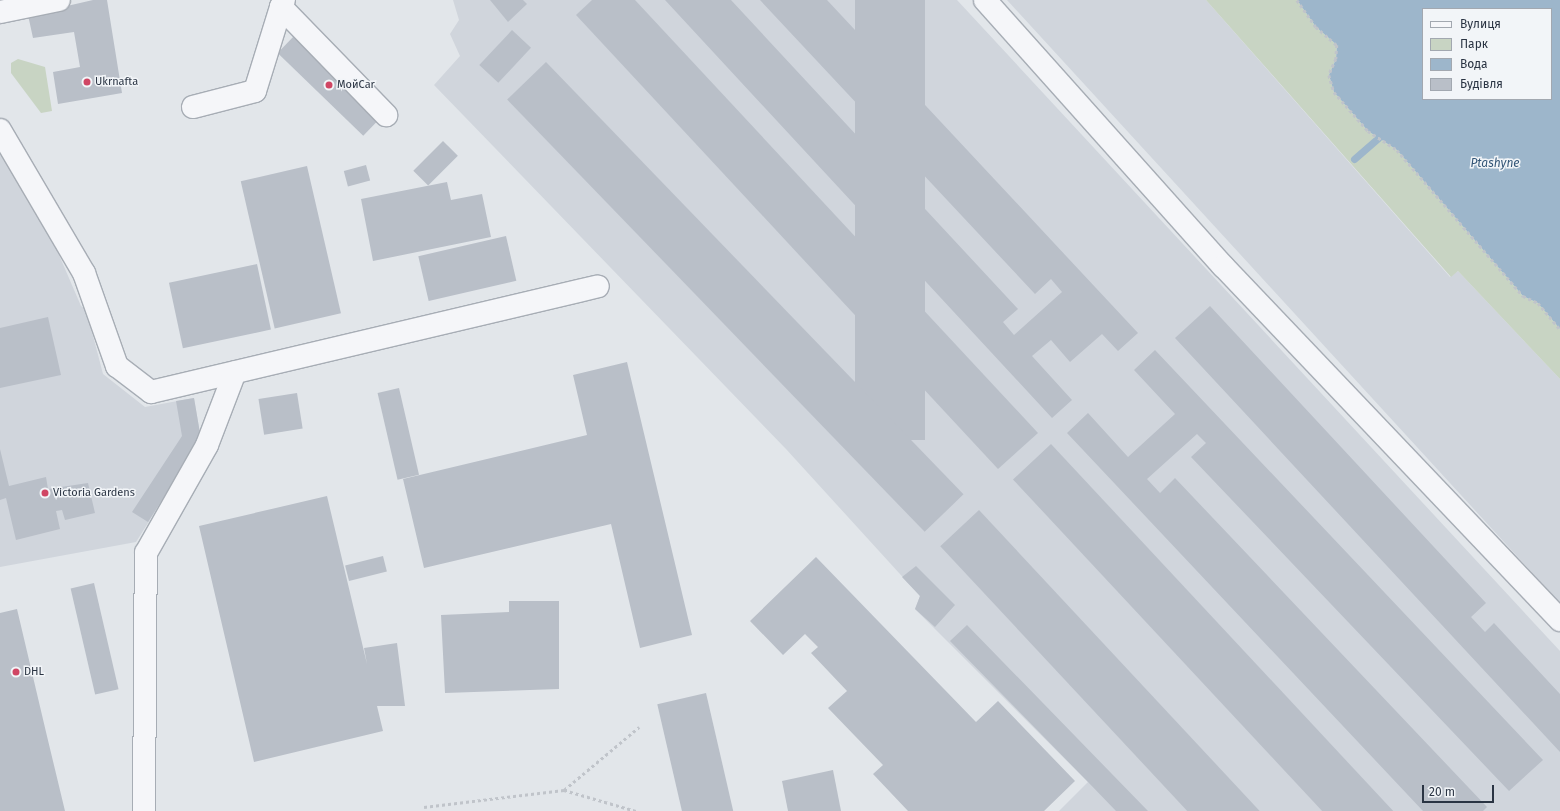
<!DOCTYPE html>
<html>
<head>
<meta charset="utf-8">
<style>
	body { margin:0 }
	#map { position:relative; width:1560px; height:811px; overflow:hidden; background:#e2e6ea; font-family:"Fira Sans",sans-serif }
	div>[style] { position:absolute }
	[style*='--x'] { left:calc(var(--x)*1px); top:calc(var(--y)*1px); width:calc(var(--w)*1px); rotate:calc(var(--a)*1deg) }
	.built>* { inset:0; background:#d0d5dc }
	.green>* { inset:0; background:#c8d4c3 }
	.water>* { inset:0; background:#9db6cb }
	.stream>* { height:7px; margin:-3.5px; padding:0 3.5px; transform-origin:3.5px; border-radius:3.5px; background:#9db6cb }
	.building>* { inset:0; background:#b9bfc8; transform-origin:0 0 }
	.path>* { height:2.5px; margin-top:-1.25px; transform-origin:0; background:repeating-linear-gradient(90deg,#c0c4ca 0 3px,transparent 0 6px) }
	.roads { filter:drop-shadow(1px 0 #a7adb5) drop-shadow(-1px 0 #a7adb5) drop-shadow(0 1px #a7adb5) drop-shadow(0 -1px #a7adb5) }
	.minor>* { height:22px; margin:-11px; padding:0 11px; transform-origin:11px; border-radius:11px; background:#f5f6f9 }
	.dots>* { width:11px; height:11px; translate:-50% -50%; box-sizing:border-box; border:2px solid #f2f5f8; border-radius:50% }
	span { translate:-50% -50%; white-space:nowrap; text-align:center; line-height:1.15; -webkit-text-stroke:3px #f2f5f8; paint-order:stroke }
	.poi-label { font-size:11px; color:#2a3443 }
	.left { translate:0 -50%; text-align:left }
	.water-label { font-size:12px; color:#335677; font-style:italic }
	.legend { position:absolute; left:1422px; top:8px; width:130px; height:92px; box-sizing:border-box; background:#f2f5f8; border:1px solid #a2a8b0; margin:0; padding:5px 7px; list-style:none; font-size:12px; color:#2a3443 }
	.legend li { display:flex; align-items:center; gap:8px; height:20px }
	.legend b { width:20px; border:1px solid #a2a8b0 }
	.scale { position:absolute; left:1422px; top:785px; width:72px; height:18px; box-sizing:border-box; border:2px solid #2a3443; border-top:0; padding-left:5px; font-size:12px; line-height:14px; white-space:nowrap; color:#2a3443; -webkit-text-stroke:3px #f2f5f8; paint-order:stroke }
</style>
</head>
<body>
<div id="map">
	<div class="built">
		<i style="clip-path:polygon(453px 0,957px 0,1560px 651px,1560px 811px,1059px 811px,1088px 782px,915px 609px,920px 596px,786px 449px,434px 85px,460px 56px,450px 34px,459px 20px)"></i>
		<i style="clip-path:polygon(1007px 0,1206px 0,1450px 277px,1458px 271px,1560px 379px,1560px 603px)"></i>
		<i style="clip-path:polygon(0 137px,19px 162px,81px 306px,86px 309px,103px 374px,145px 407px,194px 398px,201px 439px,136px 542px,0 567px)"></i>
	</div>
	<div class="green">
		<i style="clip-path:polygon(1206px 0,1297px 0,1316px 27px,1337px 45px,1336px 59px,1329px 75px,1334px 92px,1368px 131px,1397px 150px,1523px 296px,1538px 303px,1560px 329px,1560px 379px,1458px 271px,1451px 277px)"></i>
		<i style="clip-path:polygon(18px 59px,45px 67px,52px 111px,41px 113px,11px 73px,11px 63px)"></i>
	</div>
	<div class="water">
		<i style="clip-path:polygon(evenodd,1297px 0,1560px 0,1560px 329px,1538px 303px,1523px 296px,1397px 150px,1368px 131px,1334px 92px,1329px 75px,1336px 59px,1337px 45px,1316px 27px,1297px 0,1423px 9px,1551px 9px,1551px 99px,1423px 99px,1423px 9px)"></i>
	</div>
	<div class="stream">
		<i style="--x:1354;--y:159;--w:32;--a:-41"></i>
	</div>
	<div class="building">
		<i style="clip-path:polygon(93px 0,107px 0,122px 93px,58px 104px,53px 72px,80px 67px,74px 32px,33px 38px,28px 15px)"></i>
		<i style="clip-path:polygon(490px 0,523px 0,527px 4px,508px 22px)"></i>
		<i style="clip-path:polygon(592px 0,635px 0,1038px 433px,998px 469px,576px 15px)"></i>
		<i style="clip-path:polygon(665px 0,731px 0,1018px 309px,1003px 322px,1014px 335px,1062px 292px,1051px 279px,1035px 294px,760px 0,827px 0,1138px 333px,1118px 351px,1102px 334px,1070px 362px,1051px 340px,1032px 356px,1072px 400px,1052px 418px)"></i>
		<i style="left:855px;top:0;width:70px;height:440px"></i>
		<i style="left:512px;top:30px;width:26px;height:48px;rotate:43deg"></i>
		<i style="left:295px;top:35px;width:119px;height:25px;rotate:44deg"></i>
		<i style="left:546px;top:62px;width:601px;height:54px;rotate:46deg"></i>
		<i style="left:443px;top:141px;width:21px;height:42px;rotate:45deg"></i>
		<i style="left:366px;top:165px;width:16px;height:23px;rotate:75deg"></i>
		<i style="left:307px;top:166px;width:151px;height:68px;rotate:77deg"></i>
		<i style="clip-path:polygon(447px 182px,451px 200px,482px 194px,491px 237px,373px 261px,361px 199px)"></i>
		<i style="left:506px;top:236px;width:46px;height:90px;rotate:77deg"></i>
		<i style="left:257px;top:264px;width:67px;height:90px;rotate:78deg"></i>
		<i style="clip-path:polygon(1210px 306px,1486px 603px,1471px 617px,1485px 632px,1494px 623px,1560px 694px,1560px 752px,1175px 338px)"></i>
		<i style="clip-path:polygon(48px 317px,61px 375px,0 388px,0 328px)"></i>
		<i style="clip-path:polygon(1155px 350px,1543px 760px,1509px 791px,1191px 457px,1206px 443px,1197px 434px,1147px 479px,1160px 493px,1175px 478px,1487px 807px,1483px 811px,1423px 811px,1067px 433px,1088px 413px,1128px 457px,1175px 414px,1134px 370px)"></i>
		<i style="clip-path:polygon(627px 362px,692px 635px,640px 648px,611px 524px,424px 568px,403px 479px,587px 435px,573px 375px)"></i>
		<i style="left:399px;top:388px;width:89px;height:22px;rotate:77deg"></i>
		<i style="left:297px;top:393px;width:36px;height:39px;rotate:81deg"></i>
		<i style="clip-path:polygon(194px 398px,201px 439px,148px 522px,132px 512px,182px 436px,176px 401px)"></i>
		<i style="left:1051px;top:444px;width:502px;height:52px;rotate:47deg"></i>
		<i style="clip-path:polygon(0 449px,9px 486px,46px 477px,48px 489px,88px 483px,95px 513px,65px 520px,62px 510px,56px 511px,60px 529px,16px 540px,6px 498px,0 500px)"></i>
		<i style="clip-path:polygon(327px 496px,367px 664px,364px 648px,397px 643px,405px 706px,377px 706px,383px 731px,254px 762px,199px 526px)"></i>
		<i style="left:979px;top:510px;width:412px;height:53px;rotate:47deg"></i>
		<i style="left:383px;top:556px;width:16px;height:39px;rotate:76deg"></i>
		<i style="clip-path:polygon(816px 557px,976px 722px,998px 701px,1075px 781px,1044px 811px,908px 811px,873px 774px,883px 765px,828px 708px,847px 691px,811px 653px,818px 647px,805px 634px,783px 655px,750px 621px)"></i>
		<i style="clip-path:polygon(916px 566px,955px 605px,935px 627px,915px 609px,920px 596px,902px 577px)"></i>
		<i style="left:94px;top:583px;width:109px;height:24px;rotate:77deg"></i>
		<i style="clip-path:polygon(509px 601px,559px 601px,559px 689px,445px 693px,441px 615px,509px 612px)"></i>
		<i style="clip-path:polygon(17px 609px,46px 732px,65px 811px,0 811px,0 613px)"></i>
		<i style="clip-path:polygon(967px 625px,1148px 811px,1116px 811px,1088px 782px,950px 641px)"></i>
		<i style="left:706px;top:693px;width:121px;height:50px;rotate:77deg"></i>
		<i style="clip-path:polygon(833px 770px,841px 811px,788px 811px,782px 781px)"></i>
	</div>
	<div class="path">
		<i style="--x:1297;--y:0;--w:33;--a:55"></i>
		<i style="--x:1316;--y:27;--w:28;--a:41"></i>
		<i style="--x:1337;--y:45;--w:14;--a:94"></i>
		<i style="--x:1336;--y:59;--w:17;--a:114"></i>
		<i style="--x:1329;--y:75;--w:18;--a:74"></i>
		<i style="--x:1334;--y:92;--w:52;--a:48.9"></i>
		<i style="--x:1368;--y:131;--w:35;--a:33"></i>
		<i style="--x:1397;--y:150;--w:193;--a:49.2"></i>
		<i style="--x:1523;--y:296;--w:17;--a:25"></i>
		<i style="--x:1538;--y:303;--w:34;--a:50"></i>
		<i style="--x:564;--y:790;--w:98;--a:-40"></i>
		<i style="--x:424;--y:807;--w:141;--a:-6.9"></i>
		<i style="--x:564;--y:790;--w:75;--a:16.3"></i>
	</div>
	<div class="roads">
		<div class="minor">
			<i style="--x:284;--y:0;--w:8;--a:113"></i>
			<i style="--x:281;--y:7;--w:151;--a:45.8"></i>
			<i style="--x:985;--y:0;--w:357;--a:48.2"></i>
			<i style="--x:1223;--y:266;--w:489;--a:46.4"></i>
			<i style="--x:0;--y:12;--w:60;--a:-11.5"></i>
			<i style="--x:193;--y:107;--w:64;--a:-14.5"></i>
			<i style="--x:255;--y:91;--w:88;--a:-72.8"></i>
			<i style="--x:0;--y:130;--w:166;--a:59.6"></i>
			<i style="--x:84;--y:273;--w:99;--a:70.5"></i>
			<i style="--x:117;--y:366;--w:43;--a:37.4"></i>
			<i style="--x:151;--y:392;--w:459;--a:-13.3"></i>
			<i style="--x:144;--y:811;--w:258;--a:-89.6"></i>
			<i style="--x:146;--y:553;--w:124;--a:-60.5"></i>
			<i style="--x:207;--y:445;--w:78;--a:-69"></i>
		</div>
	</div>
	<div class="dots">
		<i style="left:87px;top:82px;background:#d04664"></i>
		<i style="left:329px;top:85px;background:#d04664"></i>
		<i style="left:45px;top:493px;background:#d04664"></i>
		<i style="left:16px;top:672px;background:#d04664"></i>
	</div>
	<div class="poi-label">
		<span class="left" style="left:95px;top:82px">Ukrnafta</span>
		<span class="left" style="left:337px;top:85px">МойCar</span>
		<span class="left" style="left:53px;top:493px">Victoria Gardens</span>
		<span class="left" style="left:24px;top:672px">DHL</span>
	</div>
	<div class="water-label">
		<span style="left:1495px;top:164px">Ptashyne</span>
	</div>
	<ul class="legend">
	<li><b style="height:5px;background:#f5f6f9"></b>Вулиця</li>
	<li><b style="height:11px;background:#c8d4c3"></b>Парк</li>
	<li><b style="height:11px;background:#9db6cb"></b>Вода</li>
	<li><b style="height:11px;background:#b9bfc8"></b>Будівля</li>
	</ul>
	<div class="scale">20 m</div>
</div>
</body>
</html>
